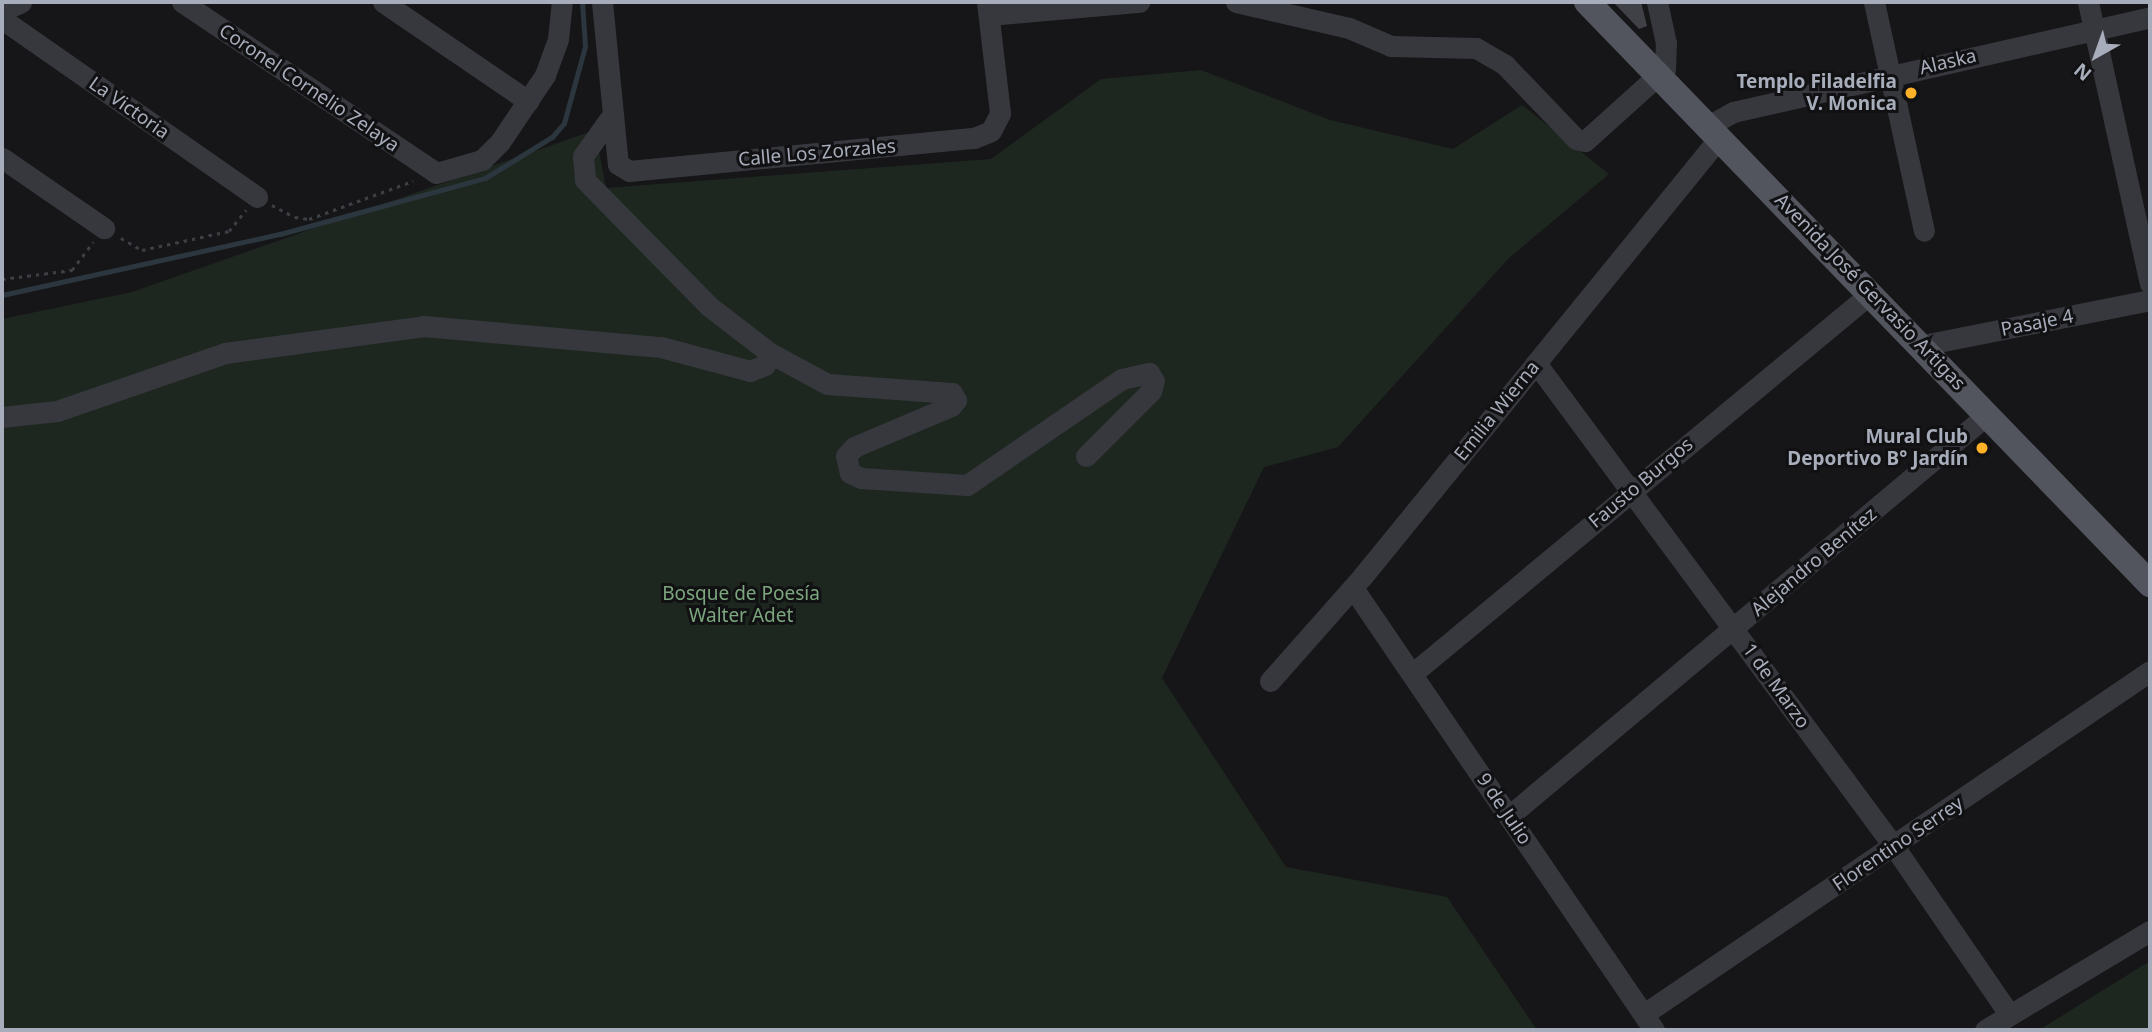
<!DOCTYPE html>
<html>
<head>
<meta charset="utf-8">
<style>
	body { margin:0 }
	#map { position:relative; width:2152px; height:1032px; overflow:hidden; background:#161618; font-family:"Noto Sans",sans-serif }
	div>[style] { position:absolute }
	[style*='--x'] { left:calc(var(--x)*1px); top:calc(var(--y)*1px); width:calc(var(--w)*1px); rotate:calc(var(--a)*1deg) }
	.green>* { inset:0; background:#1d271f }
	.stream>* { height:5px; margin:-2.5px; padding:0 2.5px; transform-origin:2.5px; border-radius:2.5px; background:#2b363e }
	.building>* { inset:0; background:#404146 }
	.path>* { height:2.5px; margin-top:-1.25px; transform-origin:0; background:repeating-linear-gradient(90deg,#3c3f45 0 3.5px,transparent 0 8.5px) }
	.minor>* { height:21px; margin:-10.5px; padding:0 10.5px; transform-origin:10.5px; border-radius:10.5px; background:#37383e }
	.major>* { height:26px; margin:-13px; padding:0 13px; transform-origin:13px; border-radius:13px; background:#52555d }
	.dots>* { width:19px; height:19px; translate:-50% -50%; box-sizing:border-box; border:4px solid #111113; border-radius:50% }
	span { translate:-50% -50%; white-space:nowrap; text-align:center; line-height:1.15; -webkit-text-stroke:6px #111113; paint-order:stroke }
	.street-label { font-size:19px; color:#a7adba }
	.poi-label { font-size:19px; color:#a7adba; font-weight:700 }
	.right { translate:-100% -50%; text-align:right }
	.park-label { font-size:19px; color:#7ca67d }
	.frame { position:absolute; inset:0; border:4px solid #a7adba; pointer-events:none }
	.north { position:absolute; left:2061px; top:21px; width:70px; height:70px; -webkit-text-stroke:5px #111113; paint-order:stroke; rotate:220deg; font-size:19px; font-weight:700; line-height:28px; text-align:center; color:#a7adba }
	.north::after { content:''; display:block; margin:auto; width:24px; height:32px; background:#a7adba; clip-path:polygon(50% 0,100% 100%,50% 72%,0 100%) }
</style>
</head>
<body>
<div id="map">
	<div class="green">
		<i style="clip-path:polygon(1201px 70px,1330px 120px,1453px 149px,1522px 105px,1609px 174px,1508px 259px,1338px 447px,1264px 467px,1162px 678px,1286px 867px,1447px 897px,1537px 1030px,2px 1030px,2px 319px,132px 292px,595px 130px,606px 188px,991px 159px,1101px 79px)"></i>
		<i style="clip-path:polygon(2150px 961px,2150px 1030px,2039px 1030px)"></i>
	</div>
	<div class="stream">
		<i style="--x:2;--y:295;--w:285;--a:-12.4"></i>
		<i style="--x:280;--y:234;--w:213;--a:-15.3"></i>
		<i style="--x:485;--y:178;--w:79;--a:-31.5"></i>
		<i style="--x:552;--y:137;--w:18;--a:-49"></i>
		<i style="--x:564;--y:123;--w:80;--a:-74.7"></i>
		<i style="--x:585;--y:46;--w:44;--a:-93.9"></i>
	</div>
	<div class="building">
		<i style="clip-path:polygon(1613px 2px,1641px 2px,1647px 26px,1639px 29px)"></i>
	</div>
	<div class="path">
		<i style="--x:272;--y:205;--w:26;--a:28"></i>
		<i style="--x:295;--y:217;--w:14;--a:8"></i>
		<i style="--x:309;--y:219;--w:111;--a:-20.1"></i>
		<i style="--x:121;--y:238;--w:24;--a:30"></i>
		<i style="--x:142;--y:250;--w:89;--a:-12.3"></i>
		<i style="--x:229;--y:231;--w:27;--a:-51"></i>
		<i style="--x:2;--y:279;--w:71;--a:-7.3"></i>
		<i style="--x:72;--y:270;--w:35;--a:-53"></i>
	</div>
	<div class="minor">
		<i style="--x:182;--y:2;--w:306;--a:33.9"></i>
		<i style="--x:436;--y:173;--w:48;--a:-15.8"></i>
		<i style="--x:482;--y:160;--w:25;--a:-45"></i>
		<i style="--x:500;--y:142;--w:81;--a:-56.1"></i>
		<i style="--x:545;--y:75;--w:38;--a:-70"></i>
		<i style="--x:558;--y:39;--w:37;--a:-84"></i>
		<i style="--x:383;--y:2;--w:176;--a:34.3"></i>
		<i style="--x:602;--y:2;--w:163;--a:84.4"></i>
		<i style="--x:618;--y:164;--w:13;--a:32"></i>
		<i style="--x:629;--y:171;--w:347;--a:-5.5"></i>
		<i style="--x:974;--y:138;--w:18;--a:-22"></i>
		<i style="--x:991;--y:131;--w:20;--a:-63"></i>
		<i style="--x:1000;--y:113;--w:112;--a:-96.7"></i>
		<i style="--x:1236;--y:2;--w:116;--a:13"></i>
		<i style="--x:1349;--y:28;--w:46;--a:23.2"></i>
		<i style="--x:1391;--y:46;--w:85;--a:1.3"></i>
		<i style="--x:1476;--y:48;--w:34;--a:30"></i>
		<i style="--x:1505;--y:65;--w:103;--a:46.2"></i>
		<i style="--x:1576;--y:139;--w:9;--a:13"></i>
		<i style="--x:1585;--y:141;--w:108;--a:-42"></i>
		<i style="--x:1665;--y:69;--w:26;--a:-88"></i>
		<i style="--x:1666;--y:43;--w:42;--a:-102.4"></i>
		<i style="--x:1874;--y:2;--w:234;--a:77.7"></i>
		<i style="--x:2088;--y:2;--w:288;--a:77.6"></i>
		<i style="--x:2;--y:11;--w:21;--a:-25"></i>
		<i style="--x:989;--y:15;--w:151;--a:-5"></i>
		<i style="--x:2;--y:19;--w:311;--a:34.9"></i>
		<i style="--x:613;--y:114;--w:52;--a:125.5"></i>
		<i style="--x:583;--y:156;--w:24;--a:85"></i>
		<i style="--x:585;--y:180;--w:178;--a:45.5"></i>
		<i style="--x:710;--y:307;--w:76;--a:37.5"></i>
		<i style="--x:770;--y:353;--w:65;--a:28.5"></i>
		<i style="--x:827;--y:384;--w:125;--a:4.1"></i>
		<i style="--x:952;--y:393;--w:8;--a:60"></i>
		<i style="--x:956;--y:400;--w:8;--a:130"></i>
		<i style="--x:951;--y:406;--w:105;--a:157.1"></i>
		<i style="--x:854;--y:447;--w:12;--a:132"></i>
		<i style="--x:846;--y:456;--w:17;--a:77"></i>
		<i style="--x:850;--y:473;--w:12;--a:24"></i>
		<i style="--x:861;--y:478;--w:106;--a:3.8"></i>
		<i style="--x:967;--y:485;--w:188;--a:-34.4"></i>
		<i style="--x:1122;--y:379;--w:28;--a:-13"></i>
		<i style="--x:1149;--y:373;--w:9;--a:58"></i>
		<i style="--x:1154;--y:381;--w:10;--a:107"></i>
		<i style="--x:1151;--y:391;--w:92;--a:135"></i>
		<i style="--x:1708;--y:126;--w:29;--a:-29"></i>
		<i style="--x:1733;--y:112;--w:428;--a:-12.8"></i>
		<i style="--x:2;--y:158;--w:124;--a:34.5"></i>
		<i style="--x:1923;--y:345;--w:231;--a:-11.2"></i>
		<i style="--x:1536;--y:363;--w:603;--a:53.49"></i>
		<i style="--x:1895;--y:848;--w:201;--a:55.5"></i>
		<i style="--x:2;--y:417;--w:55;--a:-6.2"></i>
		<i style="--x:57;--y:411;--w:178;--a:-19"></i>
		<i style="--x:225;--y:353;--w:201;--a:-7.7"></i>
		<i style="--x:424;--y:326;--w:238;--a:5.1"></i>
		<i style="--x:661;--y:347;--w:92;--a:15.1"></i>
		<i style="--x:750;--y:371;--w:16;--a:-22"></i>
		<i style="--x:765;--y:365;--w:13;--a:-67"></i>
		<i style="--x:1353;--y:588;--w:535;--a:55.75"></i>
		<i style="--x:1412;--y:674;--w:597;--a:-39.69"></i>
		<i style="--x:1270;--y:681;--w:139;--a:-48.5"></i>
		<i style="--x:1362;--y:577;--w:567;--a:-50.87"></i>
		<i style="--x:1509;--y:816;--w:625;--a:-40.01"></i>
		<i style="--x:1644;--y:1014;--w:611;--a:-34.13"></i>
		<i style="--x:1985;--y:1030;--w:192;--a:-31"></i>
	</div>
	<div class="major">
		<i style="--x:1587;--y:2;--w:810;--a:45.95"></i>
	</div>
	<div class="dots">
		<i style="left:1911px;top:93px;background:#ffb127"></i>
		<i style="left:1982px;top:448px;background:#ffb127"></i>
	</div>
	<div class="street-label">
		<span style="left:1948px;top:62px;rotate:-13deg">Alaska</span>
		<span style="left:309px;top:88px;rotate:34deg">Coronel Cornelio Zelaya</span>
		<span style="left:129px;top:108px;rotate:35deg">La Victoria</span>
		<span style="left:817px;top:153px;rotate:-5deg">Calle Los Zorzales</span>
		<span style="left:1870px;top:292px;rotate:46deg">Avenida José Gervasio Artigas</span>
		<span style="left:2037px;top:323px;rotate:-11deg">Pasaje 4</span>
		<span style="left:1497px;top:411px;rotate:-51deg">Emilia Wierna</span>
		<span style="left:1641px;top:483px;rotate:-40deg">Fausto Burgos</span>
		<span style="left:1814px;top:562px;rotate:-40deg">Alejandro Benítez</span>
		<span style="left:1776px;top:686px;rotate:54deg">1 de Marzo</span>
		<span style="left:1504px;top:809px;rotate:56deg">9 de Julio</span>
		<span style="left:1898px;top:844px;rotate:-34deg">Florentino Serrey</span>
	</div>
	<div class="poi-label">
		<span class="right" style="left:1897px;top:93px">Templo Filadelfia<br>V. Monica</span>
		<span class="right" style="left:1968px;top:448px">Mural Club<br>Deportivo B° Jardín</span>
	</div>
	<div class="park-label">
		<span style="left:741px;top:605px">Bosque de Poesía<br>Walter Adet</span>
	</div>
	<div class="frame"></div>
	<div class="north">N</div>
</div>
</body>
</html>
